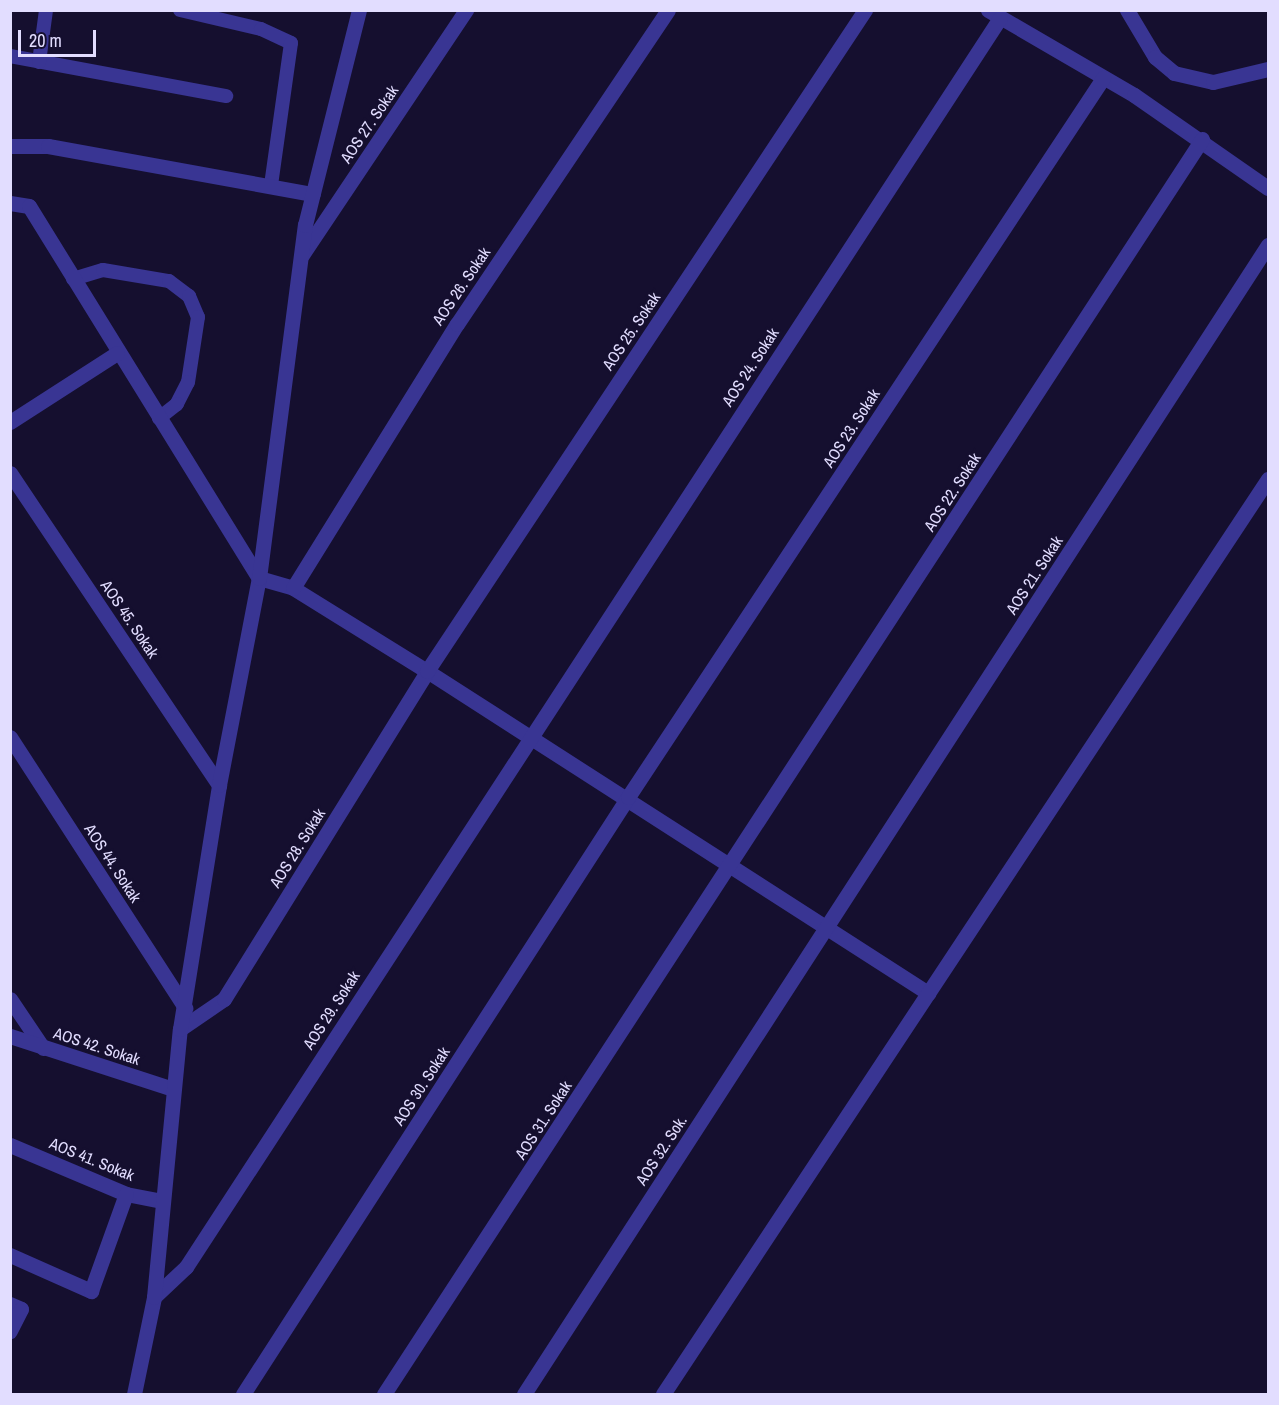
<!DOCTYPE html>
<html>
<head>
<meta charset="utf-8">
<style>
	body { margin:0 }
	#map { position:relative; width:1279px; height:1405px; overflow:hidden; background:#150f2f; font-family:"Archivo Narrow",sans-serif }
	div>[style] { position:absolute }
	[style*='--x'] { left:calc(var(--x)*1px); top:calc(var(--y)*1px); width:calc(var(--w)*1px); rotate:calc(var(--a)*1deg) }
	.service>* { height:14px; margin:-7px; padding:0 7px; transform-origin:7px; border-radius:7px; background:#393593 }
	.minor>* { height:15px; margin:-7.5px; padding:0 7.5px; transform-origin:7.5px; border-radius:7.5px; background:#393593 }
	span { translate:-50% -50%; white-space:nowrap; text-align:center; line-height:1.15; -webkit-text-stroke:5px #150f2f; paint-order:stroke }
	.street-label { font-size:16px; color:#e2ddff }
	.frame { position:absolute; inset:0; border:12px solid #e2ddff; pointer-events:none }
	.scale { position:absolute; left:18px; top:30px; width:78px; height:27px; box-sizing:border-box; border:3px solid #e2ddff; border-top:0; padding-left:8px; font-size:18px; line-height:21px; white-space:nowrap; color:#e2ddff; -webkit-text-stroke:4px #150f2f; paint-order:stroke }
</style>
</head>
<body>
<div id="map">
	<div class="service">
		<i style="--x:180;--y:10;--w:83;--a:13.2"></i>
		<i style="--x:261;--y:29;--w:33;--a:25"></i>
		<i style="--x:291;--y:43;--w:144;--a:98"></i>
		<i style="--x:10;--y:56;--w:220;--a:10.5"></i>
		<i style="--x:39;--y:62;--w:52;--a:-82.3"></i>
		<i style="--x:73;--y:279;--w:31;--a:-17"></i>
		<i style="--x:103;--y:270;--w:67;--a:9.5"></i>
		<i style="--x:169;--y:281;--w:25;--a:37"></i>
		<i style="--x:189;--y:296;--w:23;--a:67"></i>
		<i style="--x:198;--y:317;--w:66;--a:98.7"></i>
		<i style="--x:188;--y:382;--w:25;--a:117"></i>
		<i style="--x:177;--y:404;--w:23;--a:142"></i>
	</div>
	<div class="minor">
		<i style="--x:988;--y:10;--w:169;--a:30.2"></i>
		<i style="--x:1134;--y:95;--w:163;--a:34.8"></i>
		<i style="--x:1127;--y:10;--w:55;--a:59.2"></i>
		<i style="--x:1155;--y:57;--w:25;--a:40"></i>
		<i style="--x:1174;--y:73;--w:40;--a:13"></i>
		<i style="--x:1213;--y:82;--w:57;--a:-13.3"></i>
		<i style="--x:10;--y:146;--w:38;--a:0"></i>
		<i style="--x:48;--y:146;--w:269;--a:10.3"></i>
		<i style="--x:10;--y:203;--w:19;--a:9"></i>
		<i style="--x:29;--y:206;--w:437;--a:58.3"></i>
		<i style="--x:259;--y:578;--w:35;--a:16"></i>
		<i style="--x:293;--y:588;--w:158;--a:31.8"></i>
		<i style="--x:427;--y:671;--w:596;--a:32.73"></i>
		<i style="--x:302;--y:255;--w:295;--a:-56.2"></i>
		<i style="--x:10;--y:422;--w:127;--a:-32.8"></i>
		<i style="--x:10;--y:473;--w:376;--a:56.2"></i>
		<i style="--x:293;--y:588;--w:311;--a:-58.2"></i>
		<i style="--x:457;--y:324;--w:378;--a:-56.1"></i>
		<i style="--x:10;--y:737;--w:323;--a:57.1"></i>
		<i style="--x:10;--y:999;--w:59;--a:56"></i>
		<i style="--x:180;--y:1029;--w:53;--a:-34.3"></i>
		<i style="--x:224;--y:999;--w:386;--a:-58.2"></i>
		<i style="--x:427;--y:671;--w:793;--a:-56.47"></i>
		<i style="--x:10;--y:1036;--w:171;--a:18"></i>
		<i style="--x:10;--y:1145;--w:126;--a:22.9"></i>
		<i style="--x:126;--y:1194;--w:36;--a:11"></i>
		<i style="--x:10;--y:1255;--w:89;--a:24"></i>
		<i style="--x:91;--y:1291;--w:103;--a:-70.2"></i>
		<i style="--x:154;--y:1297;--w:44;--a:-43.2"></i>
		<i style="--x:186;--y:1267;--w:1491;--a:-56.91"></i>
		<i style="--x:10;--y:1304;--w:12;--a:24"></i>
		<i style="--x:21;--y:1309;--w:25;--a:117"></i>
		<i style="--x:134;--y:1394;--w:99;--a:-78.3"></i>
		<i style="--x:154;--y:1297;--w:269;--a:-84.5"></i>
		<i style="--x:180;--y:1029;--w:247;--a:-80.9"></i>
		<i style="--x:219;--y:785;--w:211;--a:-79.1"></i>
		<i style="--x:259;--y:578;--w:356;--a:-82.6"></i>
		<i style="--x:305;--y:225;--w:222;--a:-75.9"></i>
		<i style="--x:243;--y:1394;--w:710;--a:-57.18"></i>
		<i style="--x:628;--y:797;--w:862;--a:-56.55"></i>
		<i style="--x:384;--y:1394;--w:1498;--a:-56.9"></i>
		<i style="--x:524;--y:1394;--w:1369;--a:-57.08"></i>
		<i style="--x:663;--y:1394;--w:1097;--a:-56.53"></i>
	</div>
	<div class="street-label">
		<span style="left:369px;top:124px;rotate:-56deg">AOS 27. Sokak</span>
		<span style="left:461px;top:286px;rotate:-56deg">AOS 26. Sokak</span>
		<span style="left:631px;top:331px;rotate:-56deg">AOS 25. Sokak</span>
		<span style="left:750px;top:367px;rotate:-57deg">AOS 24. Sokak</span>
		<span style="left:851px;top:428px;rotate:-57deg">AOS 23. Sokak</span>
		<span style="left:952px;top:492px;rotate:-57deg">AOS 22. Sokak</span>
		<span style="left:1034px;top:575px;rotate:-57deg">AOS 21. Sokak</span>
		<span style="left:130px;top:619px;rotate:56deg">AOS 45. Sokak</span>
		<span style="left:297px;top:848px;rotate:-58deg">AOS 28. Sokak</span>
		<span style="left:113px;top:863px;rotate:57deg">AOS 44. Sokak</span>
		<span style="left:331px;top:1010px;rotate:-57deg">AOS 29. Sokak</span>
		<span style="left:97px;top:1046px;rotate:18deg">AOS 42. Sokak</span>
		<span style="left:421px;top:1086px;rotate:-57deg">AOS 30. Sokak</span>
		<span style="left:543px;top:1120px;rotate:-57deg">AOS 31. Sokak</span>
		<span style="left:661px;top:1150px;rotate:-57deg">AOS 32. Sok.</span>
		<span style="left:92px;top:1159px;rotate:22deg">AOS 41. Sokak</span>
	</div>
	<div class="frame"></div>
	<div class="scale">20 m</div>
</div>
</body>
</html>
